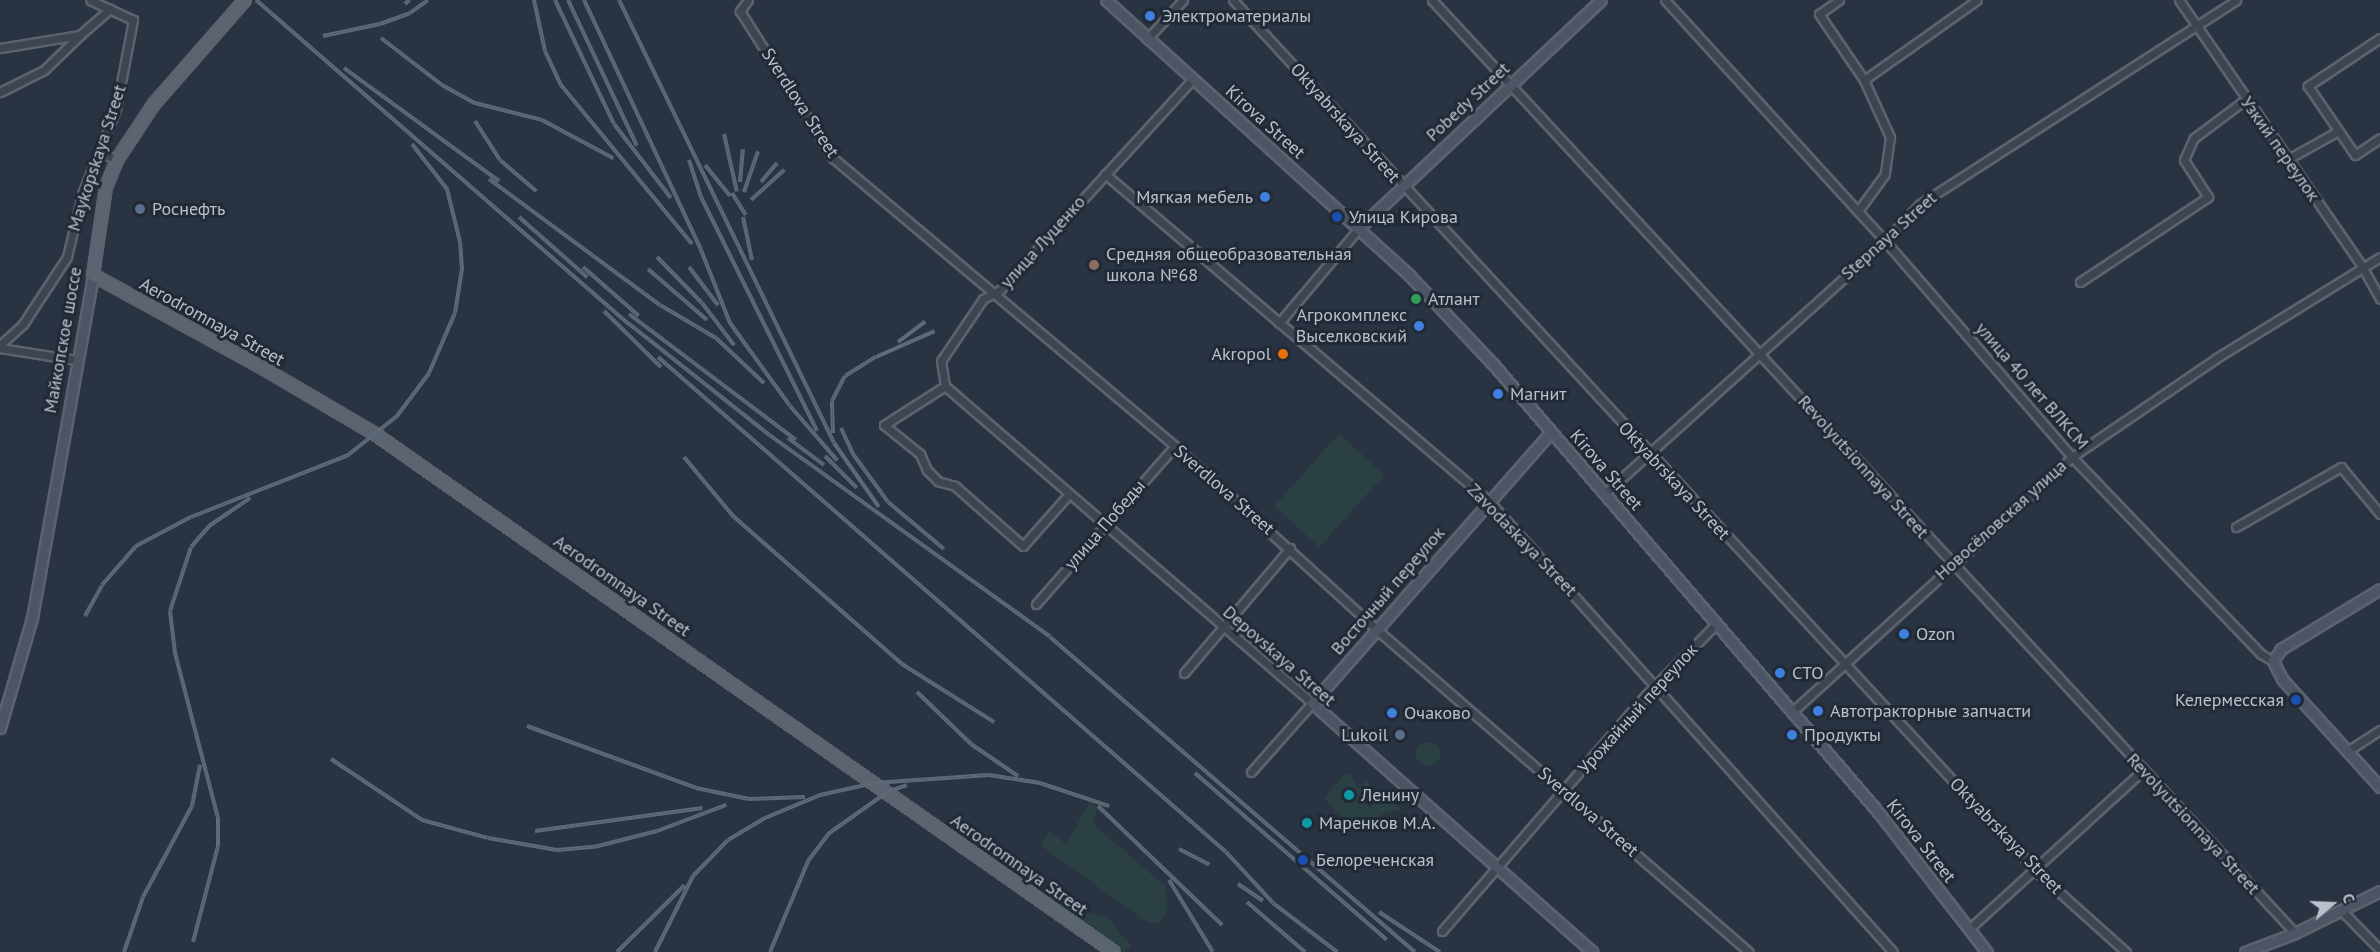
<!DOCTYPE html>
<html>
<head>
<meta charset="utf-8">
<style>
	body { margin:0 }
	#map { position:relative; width:2380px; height:952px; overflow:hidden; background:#293341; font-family:"PT Sans",sans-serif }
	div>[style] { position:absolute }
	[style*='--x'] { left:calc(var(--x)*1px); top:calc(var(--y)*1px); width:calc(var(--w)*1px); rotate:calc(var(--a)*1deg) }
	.green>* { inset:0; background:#2b4042; transform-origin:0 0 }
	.round { border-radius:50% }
	.roads { filter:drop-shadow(2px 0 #5b636e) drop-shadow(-2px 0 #5b636e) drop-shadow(0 2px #5b636e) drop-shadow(0 -2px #5b636e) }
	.street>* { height:7px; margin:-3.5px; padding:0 3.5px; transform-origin:3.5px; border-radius:3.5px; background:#3d4551 }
	.secondary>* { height:9px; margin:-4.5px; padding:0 4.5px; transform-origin:4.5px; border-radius:4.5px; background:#4b5564 }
	.primary>* { height:10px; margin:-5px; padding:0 5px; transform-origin:5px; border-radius:5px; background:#5b6471 }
	.rail>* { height:4px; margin-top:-2px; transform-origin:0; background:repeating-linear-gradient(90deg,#212a37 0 4.5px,#5f6978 0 9px); box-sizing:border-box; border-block:2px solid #5f6978 }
	.dots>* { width:16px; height:16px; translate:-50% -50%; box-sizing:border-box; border:3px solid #212a37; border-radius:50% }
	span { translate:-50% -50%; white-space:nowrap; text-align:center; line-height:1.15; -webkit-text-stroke:6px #212a37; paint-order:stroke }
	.poi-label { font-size:18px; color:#bac1cb }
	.left { translate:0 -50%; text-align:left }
	.right { translate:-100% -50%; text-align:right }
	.street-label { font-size:18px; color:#bac1cb }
	.north { position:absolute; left:2302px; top:874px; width:60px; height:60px; -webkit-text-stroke:4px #212a37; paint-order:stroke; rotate:71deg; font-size:16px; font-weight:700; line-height:24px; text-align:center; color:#bac1cb }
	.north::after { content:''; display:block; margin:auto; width:21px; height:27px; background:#bac1cb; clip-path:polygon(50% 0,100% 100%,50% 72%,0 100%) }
</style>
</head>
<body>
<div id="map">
	<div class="green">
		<i style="left:1339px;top:434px;width:61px;height:97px;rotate:42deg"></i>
		<i class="round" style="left:1416px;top:742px;width:24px;height:24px"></i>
		<i style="clip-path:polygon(1345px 774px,1349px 774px,1358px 788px,1368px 781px,1371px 788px,1363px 799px,1369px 807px,1384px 795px,1401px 809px,1381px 815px,1369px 826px,1360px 819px,1351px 827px,1324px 798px)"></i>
		<i style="clip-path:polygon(1090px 802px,1097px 807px,1093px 824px,1165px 886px,1168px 908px,1160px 923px,1148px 923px,1040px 845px,1049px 832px,1066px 844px)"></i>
		<i style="clip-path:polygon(1021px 871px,1076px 909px,1107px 917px,1131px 946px,1124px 952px,1019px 879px)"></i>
	</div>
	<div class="roads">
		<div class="street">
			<i style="--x:748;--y:0;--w:14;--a:126"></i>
			<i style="--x:740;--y:11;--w:174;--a:57.7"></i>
			<i style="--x:833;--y:158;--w:447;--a:40.1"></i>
			<i style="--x:1175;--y:446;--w:272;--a:42.3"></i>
			<i style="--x:1376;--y:629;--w:493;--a:40.9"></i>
			<i style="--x:1233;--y:0;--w:1189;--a:47.32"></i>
			<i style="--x:2039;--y:874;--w:117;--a:41.9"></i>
			<i style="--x:1432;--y:0;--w:1271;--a:47.23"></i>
			<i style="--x:1665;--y:0;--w:326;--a:47.6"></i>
			<i style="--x:1885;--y:241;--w:286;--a:49.1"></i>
			<i style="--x:2072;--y:457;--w:273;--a:46.2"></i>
			<i style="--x:2261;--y:654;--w:14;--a:30"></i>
			<i style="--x:1839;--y:0;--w:24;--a:145"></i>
			<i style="--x:1819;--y:14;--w:80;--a:55.7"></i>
			<i style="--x:1864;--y:80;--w:63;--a:65.5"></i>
			<i style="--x:1890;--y:137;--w:37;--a:98"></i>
			<i style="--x:1885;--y:174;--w:46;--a:126.1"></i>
			<i style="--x:2179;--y:0;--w:325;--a:55.5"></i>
			<i style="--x:2363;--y:268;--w:35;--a:61"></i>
			<i style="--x:2380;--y:38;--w:87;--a:146.3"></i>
			<i style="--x:2308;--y:86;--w:83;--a:55.7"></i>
			<i style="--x:2355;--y:155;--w:30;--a:-34"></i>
			<i style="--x:1147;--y:39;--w:53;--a:-47.3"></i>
			<i style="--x:0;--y:48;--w:81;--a:-9.2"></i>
			<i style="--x:80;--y:35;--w:40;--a:-41"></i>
			<i style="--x:1864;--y:80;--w:138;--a:-35.3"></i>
			<i style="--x:0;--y:92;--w:49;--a:-26.6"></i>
			<i style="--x:44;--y:70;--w:50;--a:-44.2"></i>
			<i style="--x:100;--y:152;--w:19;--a:25"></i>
			<i style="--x:2288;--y:159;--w:57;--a:-29.2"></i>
			<i style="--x:1105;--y:174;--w:504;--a:40.42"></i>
			<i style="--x:1489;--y:501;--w:605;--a:48.15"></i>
			<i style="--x:2080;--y:282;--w:154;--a:-33.6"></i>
			<i style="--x:2208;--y:197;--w:44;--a:-123"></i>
			<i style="--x:2184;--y:160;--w:24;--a:-66"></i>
			<i style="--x:2194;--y:138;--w:65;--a:-36.9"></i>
			<i style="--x:1279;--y:323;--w:124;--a:-49.9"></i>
			<i style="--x:0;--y:345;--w:31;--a:-42"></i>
			<i style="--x:23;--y:324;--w:80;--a:-56.7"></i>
			<i style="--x:67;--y:257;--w:65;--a:-76.6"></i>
			<i style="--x:82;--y:194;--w:92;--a:-68.2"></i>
			<i style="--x:116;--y:109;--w:91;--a:-79.2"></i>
			<i style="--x:133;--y:20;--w:47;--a:-155.1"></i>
			<i style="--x:0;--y:348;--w:77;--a:9"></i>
			<i style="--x:945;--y:386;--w:485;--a:40.8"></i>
			<i style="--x:1312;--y:703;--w:92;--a:131.5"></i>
			<i style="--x:1069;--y:494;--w:69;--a:131.5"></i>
			<i style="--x:1023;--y:546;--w:91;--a:-138.6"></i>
			<i style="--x:955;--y:486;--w:18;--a:-164"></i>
			<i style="--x:938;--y:481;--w:16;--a:-135"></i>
			<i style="--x:927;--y:470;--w:17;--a:-114"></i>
			<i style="--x:920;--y:454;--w:46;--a:-141.1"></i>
			<i style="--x:884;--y:425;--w:72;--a:-32.6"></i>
			<i style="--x:945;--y:386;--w:25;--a:-99"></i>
			<i style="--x:941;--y:361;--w:75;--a:-55.9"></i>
			<i style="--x:983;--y:299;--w:19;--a:-28"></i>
			<i style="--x:1000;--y:290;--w:285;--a:-47.6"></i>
			<i style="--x:1604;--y:494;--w:378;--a:-42"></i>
			<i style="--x:1885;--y:241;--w:51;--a:-46.6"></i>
			<i style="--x:1920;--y:204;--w:376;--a:-32.8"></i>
			<i style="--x:2236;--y:527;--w:121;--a:-29.7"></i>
			<i style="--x:2341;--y:467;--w:61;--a:50.3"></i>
			<i style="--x:1036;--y:604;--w:210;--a:-48.7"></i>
			<i style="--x:1184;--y:673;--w:164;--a:-49.7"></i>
			<i style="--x:1793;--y:711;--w:377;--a:-42.3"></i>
			<i style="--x:2072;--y:457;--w:173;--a:-34.4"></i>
			<i style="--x:2215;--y:359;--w:194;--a:-31.7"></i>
			<i style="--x:2349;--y:750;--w:37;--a:-33"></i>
			<i style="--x:2342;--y:911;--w:54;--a:45.7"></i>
			<i style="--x:1969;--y:929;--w:236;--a:-42.4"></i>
			<i style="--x:1442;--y:931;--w:312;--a:-49.2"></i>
			<i style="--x:1646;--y:695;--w:100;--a:-45.4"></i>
		</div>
		<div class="secondary">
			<i style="--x:1106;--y:0;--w:411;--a:42.2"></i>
			<i style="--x:1410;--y:276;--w:121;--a:46.7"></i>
			<i style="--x:1493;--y:364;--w:592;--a:49.31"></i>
			<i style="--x:1879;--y:813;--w:176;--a:52.2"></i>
			<i style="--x:1359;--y:228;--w:332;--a:-43.3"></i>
			<i style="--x:1551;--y:432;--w:361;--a:131.4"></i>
			<i style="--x:1312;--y:703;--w:375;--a:41.6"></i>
			<i style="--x:2380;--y:589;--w:116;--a:148.8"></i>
			<i style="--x:2281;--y:649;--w:14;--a:124"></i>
			<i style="--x:2273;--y:661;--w:20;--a:63"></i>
			<i style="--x:2282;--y:679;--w:146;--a:47.8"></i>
			<i style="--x:0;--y:728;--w:115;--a:-73.8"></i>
			<i style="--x:32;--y:618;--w:348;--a:-79.9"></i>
			<i style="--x:2245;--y:952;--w:53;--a:-20.8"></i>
			<i style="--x:2295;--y:933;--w:95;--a:-26.3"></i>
		</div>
		<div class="primary">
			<i style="--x:245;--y:0;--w:138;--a:131.2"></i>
			<i style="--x:154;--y:104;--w:67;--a:123.5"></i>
			<i style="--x:117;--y:160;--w:29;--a:112"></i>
			<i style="--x:106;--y:187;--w:89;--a:98.4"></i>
			<i style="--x:93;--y:275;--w:192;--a:28.7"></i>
			<i style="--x:261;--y:367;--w:132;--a:30.4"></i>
			<i style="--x:375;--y:434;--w:902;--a:35.03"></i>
		</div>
	</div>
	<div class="rail">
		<i style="--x:256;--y:0;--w:493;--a:41"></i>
		<i style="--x:628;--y:323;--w:179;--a:38.4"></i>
		<i style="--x:768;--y:434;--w:347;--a:35.7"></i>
		<i style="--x:1050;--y:637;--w:482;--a:40.8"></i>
		<i style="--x:534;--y:0;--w:52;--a:77.8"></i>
		<i style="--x:545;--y:51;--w:38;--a:65"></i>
		<i style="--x:561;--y:85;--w:206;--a:50.5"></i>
		<i style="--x:555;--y:0;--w:137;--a:64.6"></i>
		<i style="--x:614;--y:124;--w:93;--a:52.4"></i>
		<i style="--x:568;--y:0;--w:161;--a:64.7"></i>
		<i style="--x:584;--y:0;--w:276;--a:64.9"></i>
		<i style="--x:701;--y:250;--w:79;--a:68.3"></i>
		<i style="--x:730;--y:323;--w:102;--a:54.1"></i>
		<i style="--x:790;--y:406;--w:72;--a:49"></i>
		<i style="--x:619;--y:0;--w:492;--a:64.1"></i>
		<i style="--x:834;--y:443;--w:78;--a:54.9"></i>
		<i style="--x:405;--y:4;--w:6;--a:-45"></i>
		<i style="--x:323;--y:36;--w:58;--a:-11.9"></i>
		<i style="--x:380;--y:24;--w:32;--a:-20"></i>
		<i style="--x:410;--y:13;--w:22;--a:-36"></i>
		<i style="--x:381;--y:38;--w:77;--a:37.6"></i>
		<i style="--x:442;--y:85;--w:38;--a:29"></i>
		<i style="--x:475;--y:103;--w:69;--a:14.2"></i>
		<i style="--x:542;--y:120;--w:81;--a:28.2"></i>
		<i style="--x:344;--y:68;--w:192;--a:36.1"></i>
		<i style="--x:475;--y:121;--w:46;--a:57.3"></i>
		<i style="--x:500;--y:160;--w:48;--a:40.7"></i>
		<i style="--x:724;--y:134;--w:59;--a:77.4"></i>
		<i style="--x:689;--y:160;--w:39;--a:72"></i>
		<i style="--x:701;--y:197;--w:261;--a:63.6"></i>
		<i style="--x:705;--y:165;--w:40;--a:51"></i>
		<i style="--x:489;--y:179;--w:212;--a:36.4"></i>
		<i style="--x:660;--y:305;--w:65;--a:30.5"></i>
		<i style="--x:716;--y:338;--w:66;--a:43.2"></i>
		<i style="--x:740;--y:182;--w:33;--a:-85"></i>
		<i style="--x:761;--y:182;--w:25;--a:-50"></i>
		<i style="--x:744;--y:192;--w:43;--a:-71.1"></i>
		<i style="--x:732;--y:193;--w:26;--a:58"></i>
		<i style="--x:751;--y:200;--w:45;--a:-42.3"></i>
		<i style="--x:519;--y:217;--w:91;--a:41.4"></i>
		<i style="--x:743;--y:217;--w:44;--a:78.2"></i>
		<i style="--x:657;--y:257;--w:64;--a:45.6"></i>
		<i style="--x:702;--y:303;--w:53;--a:52.7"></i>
		<i style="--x:583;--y:267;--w:74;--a:41.2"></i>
		<i style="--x:689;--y:267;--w:48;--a:52.7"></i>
		<i style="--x:648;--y:269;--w:78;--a:40.8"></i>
		<i style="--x:604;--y:311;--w:80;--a:44.5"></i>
		<i style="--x:629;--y:314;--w:209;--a:37"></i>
		<i style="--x:898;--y:342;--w:34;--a:-37"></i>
		<i style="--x:658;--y:357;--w:753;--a:41.07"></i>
		<i style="--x:1226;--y:852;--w:69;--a:47.3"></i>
		<i style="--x:1273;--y:903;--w:81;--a:37.4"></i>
		<i style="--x:841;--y:428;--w:29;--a:65"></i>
		<i style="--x:853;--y:454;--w:59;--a:53.9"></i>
		<i style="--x:888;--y:502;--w:73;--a:40"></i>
		<i style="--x:833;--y:433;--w:32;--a:-92"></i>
		<i style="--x:832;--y:401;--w:28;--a:-63"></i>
		<i style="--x:845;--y:376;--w:36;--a:-32"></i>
		<i style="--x:876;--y:357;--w:64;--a:-23.8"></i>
		<i style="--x:788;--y:438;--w:45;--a:36.9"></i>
		<i style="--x:825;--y:456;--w:45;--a:45"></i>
		<i style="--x:684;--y:457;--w:77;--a:50.3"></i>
		<i style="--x:733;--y:516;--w:225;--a:41.2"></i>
		<i style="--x:902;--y:664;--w:109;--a:32.2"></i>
		<i style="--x:85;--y:616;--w:35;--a:-61"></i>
		<i style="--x:102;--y:585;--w:52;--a:-48.9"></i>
		<i style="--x:136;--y:546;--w:62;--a:-27.8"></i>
		<i style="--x:191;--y:517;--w:169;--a:-21.5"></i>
		<i style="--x:348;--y:455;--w:63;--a:-38.5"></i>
		<i style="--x:397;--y:416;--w:54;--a:-53.3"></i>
		<i style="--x:429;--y:373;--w:65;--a:-66.6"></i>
		<i style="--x:455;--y:313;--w:45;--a:-81"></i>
		<i style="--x:462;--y:269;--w:27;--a:-94"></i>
		<i style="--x:460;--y:242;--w:55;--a:-103.8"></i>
		<i style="--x:447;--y:189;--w:57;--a:-127.9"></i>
		<i style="--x:917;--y:692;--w:75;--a:43.9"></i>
		<i style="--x:971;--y:744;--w:57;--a:34.2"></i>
		<i style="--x:527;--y:726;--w:180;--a:20.1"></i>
		<i style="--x:696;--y:788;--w:54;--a:11.7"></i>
		<i style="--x:749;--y:799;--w:56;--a:-2"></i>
		<i style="--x:331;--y:759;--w:110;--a:33.8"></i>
		<i style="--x:422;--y:820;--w:68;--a:15.3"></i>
		<i style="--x:488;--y:838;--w:70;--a:9.9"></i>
		<i style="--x:557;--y:850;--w:37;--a:-5"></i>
		<i style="--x:594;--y:847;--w:65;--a:-14.3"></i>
		<i style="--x:657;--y:831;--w:74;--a:-20.6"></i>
		<i style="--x:1195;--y:773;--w:254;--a:41"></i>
		<i style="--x:1098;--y:806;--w:172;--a:43.8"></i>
		<i style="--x:535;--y:831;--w:169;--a:-7.8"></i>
		<i style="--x:1179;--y:849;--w:34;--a:27"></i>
		<i style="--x:1169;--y:880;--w:84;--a:58.6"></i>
		<i style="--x:1238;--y:884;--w:30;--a:34"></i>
		<i style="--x:1247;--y:902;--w:77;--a:40.8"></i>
		<i style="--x:1379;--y:912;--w:73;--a:33.3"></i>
		<i style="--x:193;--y:942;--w:99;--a:-75.4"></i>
		<i style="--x:218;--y:846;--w:28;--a:-90"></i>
		<i style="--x:218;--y:818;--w:171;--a:-104.6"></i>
		<i style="--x:175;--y:653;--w:42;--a:-96.8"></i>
		<i style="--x:170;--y:611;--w:67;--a:-71.8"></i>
		<i style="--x:191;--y:547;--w:28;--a:-49"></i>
		<i style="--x:209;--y:526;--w:50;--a:-34.3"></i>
		<i style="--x:124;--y:952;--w:58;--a:-70.9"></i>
		<i style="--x:143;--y:897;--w:103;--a:-61.7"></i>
		<i style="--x:192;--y:806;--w:42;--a:-79"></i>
		<i style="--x:617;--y:952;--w:95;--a:-44.6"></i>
		<i style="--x:655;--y:952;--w:85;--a:-63.4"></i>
		<i style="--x:693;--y:876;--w:50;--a:-45.8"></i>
		<i style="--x:728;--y:840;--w:43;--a:-30.7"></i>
		<i style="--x:765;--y:818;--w:60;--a:-22.7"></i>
		<i style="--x:820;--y:795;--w:55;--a:-12.5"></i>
		<i style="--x:874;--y:783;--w:115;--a:-4"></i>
		<i style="--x:989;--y:775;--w:52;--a:8.9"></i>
		<i style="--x:1040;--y:783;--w:73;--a:18.4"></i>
		<i style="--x:770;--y:952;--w:99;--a:-67.3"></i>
		<i style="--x:808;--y:861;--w:34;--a:-53"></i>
		<i style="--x:828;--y:834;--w:72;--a:-35.4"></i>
		<i style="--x:887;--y:792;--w:21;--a:-19"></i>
	</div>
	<div class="dots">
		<i style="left:1150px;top:16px;background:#3f7fe0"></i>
		<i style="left:1265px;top:197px;background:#3f7fe0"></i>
		<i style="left:140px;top:209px;background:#5c6f8a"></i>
		<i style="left:1337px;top:217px;background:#1a4fb4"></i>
		<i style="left:1094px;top:265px;background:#8d6e63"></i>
		<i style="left:1416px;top:299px;background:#2e9e5b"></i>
		<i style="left:1419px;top:326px;background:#3f7fe0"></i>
		<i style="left:1283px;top:354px;background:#e8710a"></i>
		<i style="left:1498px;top:394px;background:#3f7fe0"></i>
		<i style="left:1904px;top:634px;background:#3f7fe0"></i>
		<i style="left:1780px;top:673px;background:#3f7fe0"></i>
		<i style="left:2296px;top:700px;background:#1a4fb4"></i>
		<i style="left:1818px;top:711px;background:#3f7fe0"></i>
		<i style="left:1392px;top:713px;background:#3f7fe0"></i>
		<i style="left:1400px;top:735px;background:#5c6f8a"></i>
		<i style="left:1792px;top:735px;background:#3f7fe0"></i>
		<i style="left:1349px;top:795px;background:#0f9aa8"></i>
		<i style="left:1307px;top:823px;background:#0f9aa8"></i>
		<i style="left:1303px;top:860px;background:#1a4fb4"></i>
	</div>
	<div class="poi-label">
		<span class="left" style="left:1162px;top:16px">Электроматериалы</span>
		<span class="right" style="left:1253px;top:197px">Мягкая мебель</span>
		<span class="left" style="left:152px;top:209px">Роснефть</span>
		<span class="left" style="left:1349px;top:217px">Улица Кирова</span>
		<span class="left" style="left:1106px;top:265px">Средняя общеобразовательная<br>школа №68</span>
		<span class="left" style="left:1428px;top:299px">Атлант</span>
		<span class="right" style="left:1407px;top:326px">Агрокомплекс<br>Выселковский</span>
		<span class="right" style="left:1271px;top:354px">Akropol</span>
		<span class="left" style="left:1510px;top:394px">Магнит</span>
		<span class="left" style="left:1916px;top:634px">Ozon</span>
		<span class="left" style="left:1792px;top:673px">СТО</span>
		<span class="right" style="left:2284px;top:700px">Келермесская</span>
		<span class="left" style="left:1830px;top:711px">Автотракторные запчасти</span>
		<span class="left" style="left:1404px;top:713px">Очаково</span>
		<span class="right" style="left:1388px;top:735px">Lukoil</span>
		<span class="left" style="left:1804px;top:735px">Продукты</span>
		<span class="left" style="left:1361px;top:795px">Ленину</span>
		<span class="left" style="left:1319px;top:823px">Маренков М.А.</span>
		<span class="left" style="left:1316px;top:860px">Белореченская</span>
	</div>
	<div class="street-label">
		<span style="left:1468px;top:102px;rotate:-43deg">Pobedy Street</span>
		<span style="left:800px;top:103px;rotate:57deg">Sverdlova Street</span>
		<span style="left:1265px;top:122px;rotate:42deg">Kirova Street</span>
		<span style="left:1345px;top:123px;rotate:48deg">Oktyabrskaya Street</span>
		<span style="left:2280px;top:149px;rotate:55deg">Узкий переулок</span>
		<span style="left:97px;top:158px;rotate:-72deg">Maykopskaya Street</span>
		<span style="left:1889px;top:236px;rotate:-42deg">Stepnaya Street</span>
		<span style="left:1043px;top:242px;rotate:-48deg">улица Луценко</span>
		<span style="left:212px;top:322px;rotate:29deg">Aerodromnaya Street</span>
		<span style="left:63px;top:340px;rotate:-80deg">Майкопское шоссе</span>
		<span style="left:2032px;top:386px;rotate:49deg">улица 40 лет ВЛКСМ</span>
		<span style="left:1863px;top:467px;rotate:48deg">Revolyutsionnaya Street</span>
		<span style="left:1606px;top:470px;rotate:49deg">Kirova Street</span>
		<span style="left:1674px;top:481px;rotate:47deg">Oktyabrskaya Street</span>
		<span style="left:1224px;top:490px;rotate:41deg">Sverdlova Street</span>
		<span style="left:2001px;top:520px;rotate:-42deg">Новосёловская улица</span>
		<span style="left:1105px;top:525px;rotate:-49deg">улица Победы</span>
		<span style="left:1522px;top:540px;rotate:46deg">Zavodaskaya Street</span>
		<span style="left:622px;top:586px;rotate:35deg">Aerodromnaya Street</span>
		<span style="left:1388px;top:591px;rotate:-49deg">Восточный переулок</span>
		<span style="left:1279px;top:656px;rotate:41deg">Depovskaya Street</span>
		<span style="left:1638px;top:709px;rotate:-48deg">Урожайный переулок</span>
		<span style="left:1588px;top:812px;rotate:41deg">Sverdlova Street</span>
		<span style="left:2193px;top:824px;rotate:47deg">Revolyutsionnaya Street</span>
		<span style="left:2006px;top:836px;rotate:46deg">Oktyabrskaya Street</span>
		<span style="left:1921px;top:841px;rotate:52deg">Kirova Street</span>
		<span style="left:1019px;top:865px;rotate:35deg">Aerodromnaya Street</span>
	</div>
	<div class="north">С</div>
</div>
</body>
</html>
